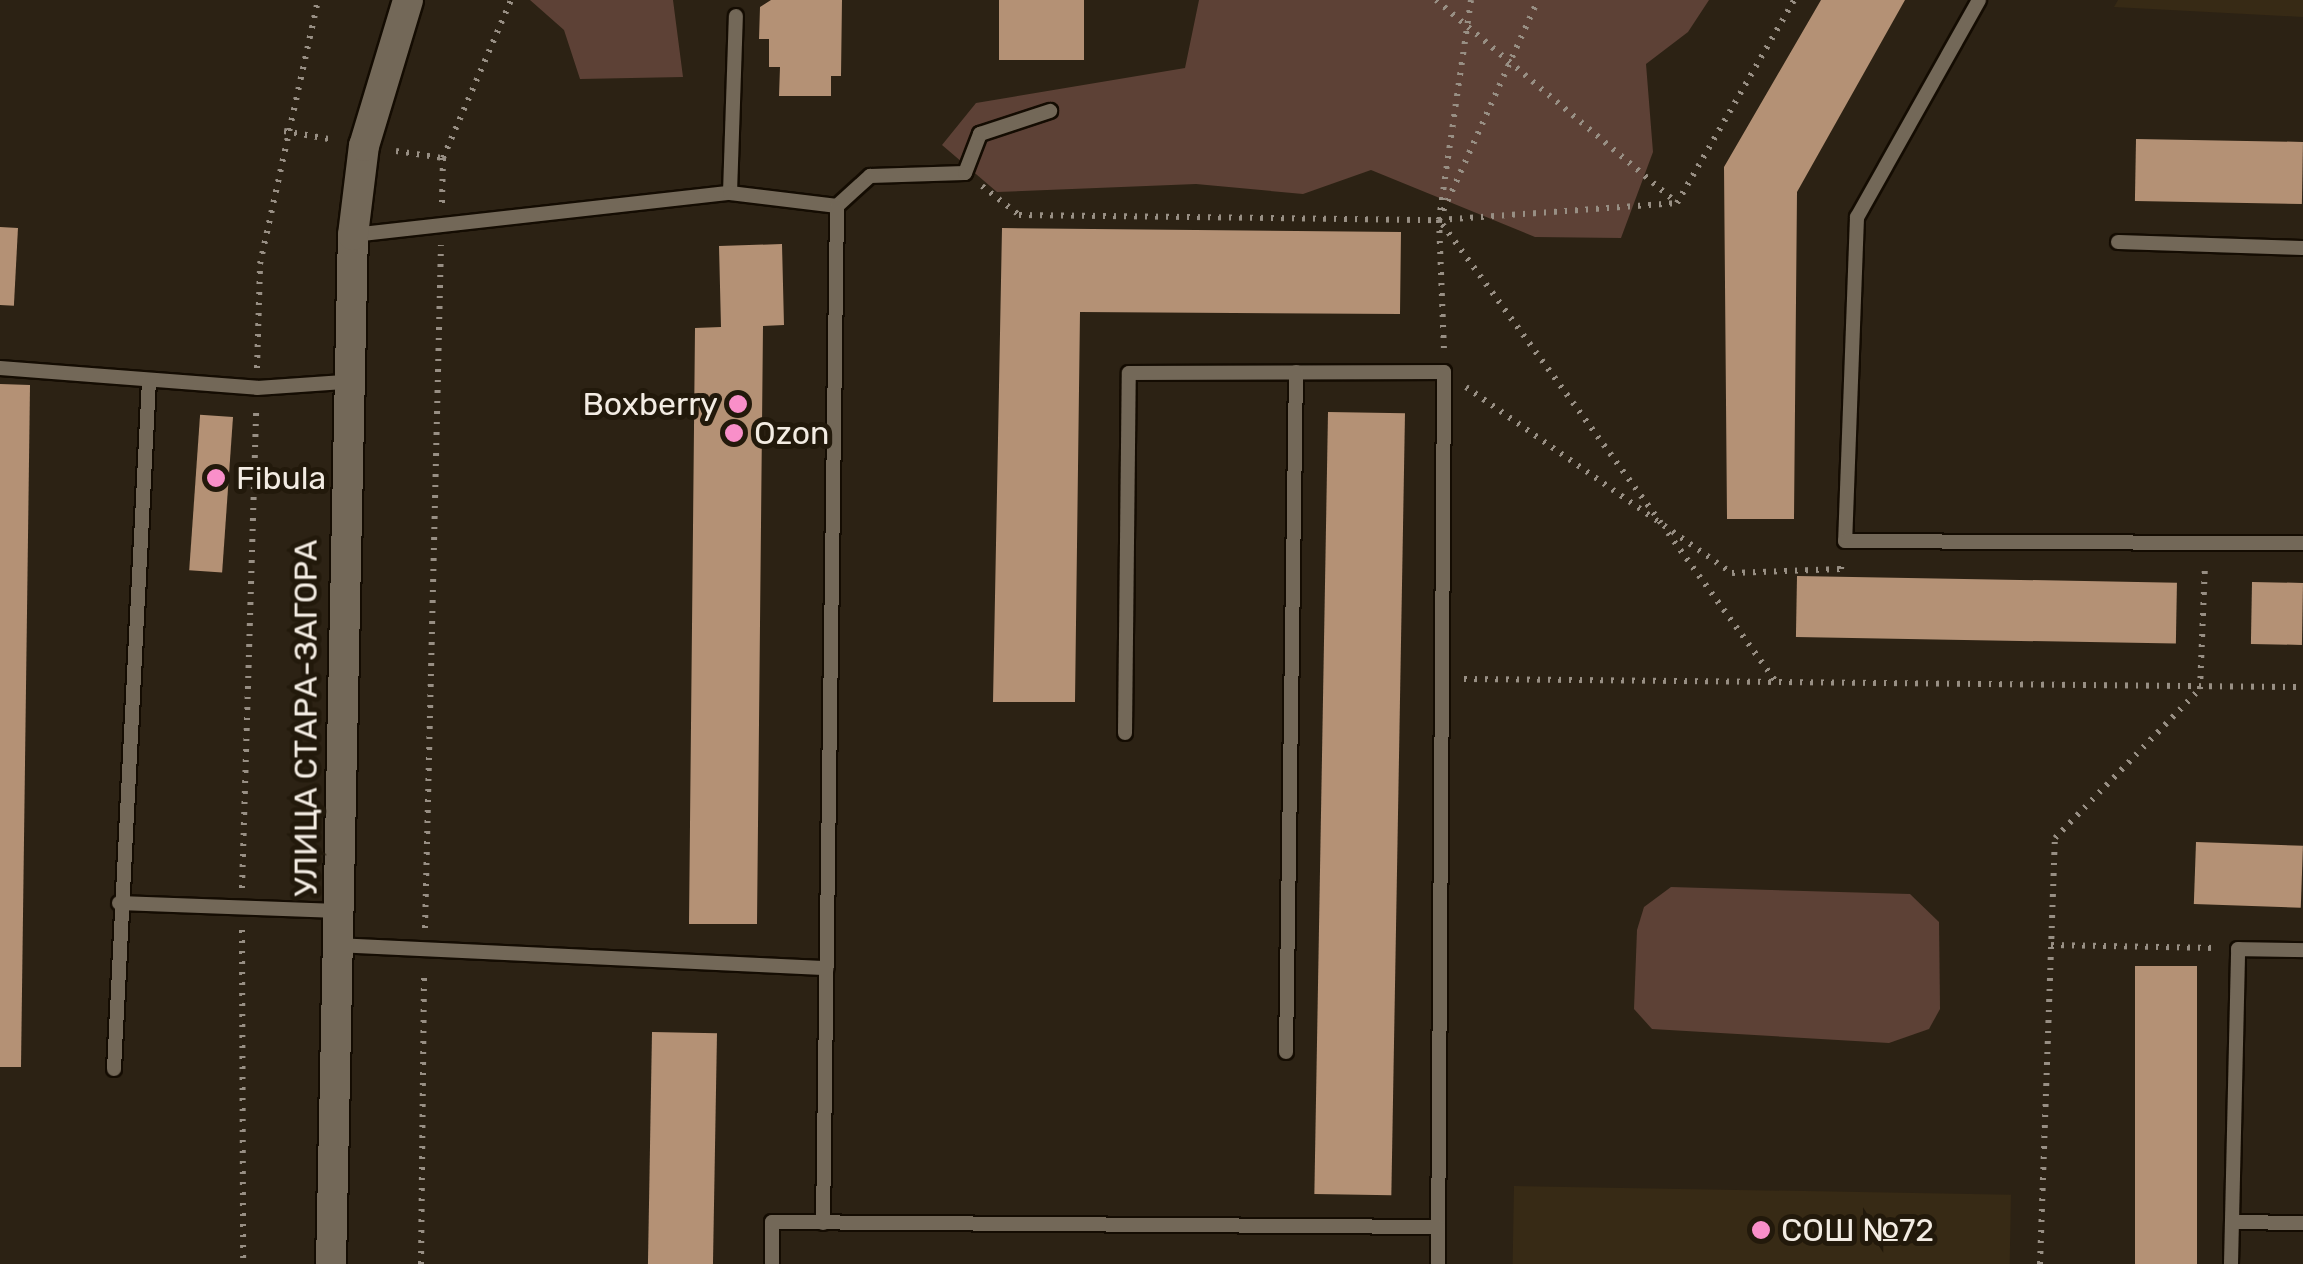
<!DOCTYPE html>
<html>
<head>
<meta charset="utf-8">
<style>
	body { margin:0 }
	#map { position:relative; width:2303px; height:1264px; overflow:hidden; background:#2c2214; font-family:Rubik,sans-serif }
	div>[style] { position:absolute }
	[style*='--x'] { left:calc(var(--x)*1px); top:calc(var(--y)*1px); width:calc(var(--w)*1px); rotate:calc(var(--a)*1deg) }
	.built>* { inset:0; background:#372a15; transform-origin:0 0 }
	.green>* { inset:0; background:#5d4136 }
	.building>* { inset:0; background:#b49175; transform-origin:0 0 }
	.path>* { height:6px; margin-top:-3px; transform-origin:0; background:repeating-linear-gradient(90deg,#988f84 0 2.5px,transparent 0 10.5px) }
	.roads { filter:drop-shadow(2px 0 #140c02) drop-shadow(-2px 0 #140c02) drop-shadow(0 2px #140c02) drop-shadow(0 -2px #140c02) }
	.service>* { height:14px; margin:-7px; padding:0 7px; transform-origin:7px; border-radius:7px; background:#736858 }
	.secondary>* { height:30px; margin:-15px; padding:0 15px; transform-origin:15px; border-radius:15px; background:#736858 }
	.dots>* { width:28px; height:28px; translate:-50% -50%; box-sizing:border-box; border:5px solid #22190b; border-radius:50% }
	span { translate:-50% -50%; white-space:nowrap; text-align:center; line-height:1.15; -webkit-text-stroke:10px #22190b; paint-order:stroke }
	.poi-label { font-size:32px; color:#f3ece3 }
	.right { translate:-100% -50%; text-align:right }
	.left { translate:0 -50%; text-align:left }
	.street-label { font-size:32px; color:#f3ece3 }
</style>
</head>
<body>
<div id="map">
	<div class="built">
		<i style="clip-path:polygon(2118px 0,2303px 0,2303px 17px,2114px 7px)"></i>
		<i style="left:1514px;top:1186px;width:497px;height:78px;rotate:1deg"></i>
	</div>
	<div class="green">
		<i style="clip-path:polygon(530px 0,673px 0,683px 77px,580px 79px,564px 30px)"></i>
		<i style="clip-path:polygon(1199px 0,1709px 0,1688px 32px,1646px 64px,1653px 152px,1621px 238px,1535px 237px,1371px 170px,1303px 194px,1196px 184px,997px 192px,942px 145px,976px 103px,1185px 68px)"></i>
		<i style="clip-path:polygon(1671px 887px,1910px 894px,1939px 922px,1940px 1009px,1929px 1029px,1889px 1043px,1652px 1029px,1634px 1009px,1637px 930px,1644px 907px)"></i>
	</div>
	<div class="building">
		<i style="clip-path:polygon(771px 0,842px 0,841px 76px,831px 76px,831px 96px,779px 96px,780px 67px,769px 67px,769px 39px,759px 39px,760px 7px)"></i>
		<i style="left:999px;top:0;width:85px;height:60px"></i>
		<i style="clip-path:polygon(1821px 0,1905px 0,1797px 192px,1794px 519px,1727px 519px,1724px 167px)"></i>
		<i style="left:2136px;top:139px;width:167px;height:62px;rotate:1deg"></i>
		<i style="left:0;top:227px;width:18px;height:78px;rotate:3deg"></i>
		<i style="clip-path:polygon(1002px 228px,1401px 232px,1400px 314px,1080px 312px,1075px 702px,993px 702px)"></i>
		<i style="clip-path:polygon(782px 244px,784px 325px,763px 326px,757px 924px,689px 924px,695px 328px,721px 327px,719px 246px)"></i>
		<i style="clip-path:polygon(0 384px,30px 385px,21px 1067px,0 1067px)"></i>
		<i style="left:1328px;top:412px;width:77px;height:782px;rotate:1deg"></i>
		<i style="left:233px;top:417px;width:156px;height:33px;rotate:94deg"></i>
		<i style="left:1797px;top:576px;width:380px;height:61px;rotate:1deg"></i>
		<i style="left:2252px;top:582px;width:51px;height:62px;rotate:1deg"></i>
		<i style="left:2196px;top:842px;width:107px;height:62px;rotate:2deg"></i>
		<i style="left:2135px;top:966px;width:62px;height:298px"></i>
		<i style="left:652px;top:1032px;width:65px;height:232px;rotate:1deg"></i>
	</div>
	<div class="path">
		<i style="--x:1436;--y:0;--w:314;--a:40.1"></i>
		<i style="--x:1471;--y:0;--w:222;--a:98.3"></i>
		<i style="--x:1439;--y:220;--w:241;--a:-65.8"></i>
		<i style="--x:284;--y:131;--w:51;--a:10.2"></i>
		<i style="--x:396;--y:151;--w:48;--a:8.5"></i>
		<i style="--x:443;--y:158;--w:45;--a:91.3"></i>
		<i style="--x:443;--y:158;--w:172;--a:-66.7"></i>
		<i style="--x:982;--y:186;--w:47;--a:38.1"></i>
		<i style="--x:1019;--y:215;--w:420;--a:0.7"></i>
		<i style="--x:1439;--y:220;--w:130;--a:87.8"></i>
		<i style="--x:257;--y:368;--w:104;--a:-88.3"></i>
		<i style="--x:260;--y:264;--w:270;--a:-77.6"></i>
		<i style="--x:1466;--y:387;--w:325;--a:35"></i>
		<i style="--x:1732;--y:573;--w:109;--a:-2.1"></i>
		<i style="--x:1841;--y:569;--w:8;--a:-83"></i>
		<i style="--x:1661;--y:523;--w:376;--a:-126.2"></i>
		<i style="--x:1439;--y:220;--w:239;--a:-4.1"></i>
		<i style="--x:1677;--y:203;--w:234;--a:-60"></i>
		<i style="--x:1668;--y:533;--w:185;--a:54"></i>
		<i style="--x:1464;--y:679;--w:839;--a:0.55"></i>
		<i style="--x:242;--y:888;--w:478;--a:-88.3"></i>
		<i style="--x:425;--y:928;--w:683;--a:-88.66"></i>
		<i style="--x:242;--y:930;--w:334;--a:89.8"></i>
		<i style="--x:2051;--y:945;--w:165;--a:1"></i>
		<i style="--x:421;--y:1264;--w:294;--a:-89.4"></i>
		<i style="--x:2040;--y:1264;--w:426;--a:-88"></i>
		<i style="--x:2055;--y:838;--w:208;--a:-45.8"></i>
		<i style="--x:2200;--y:689;--w:124;--a:-87.7"></i>
	</div>
	<div class="roads">
		<div class="service">
			<i style="--x:1979;--y:0;--w:249;--a:119.3"></i>
			<i style="--x:1857;--y:217;--w:324;--a:92.1"></i>
			<i style="--x:1845;--y:541;--w:458;--a:0.3"></i>
			<i style="--x:730;--y:193;--w:177;--a:-88.1"></i>
			<i style="--x:353;--y:235;--w:379;--a:-6.4"></i>
			<i style="--x:730;--y:193;--w:108;--a:6.9"></i>
			<i style="--x:837;--y:206;--w:45;--a:-42.3"></i>
			<i style="--x:870;--y:176;--w:95;--a:-1.8"></i>
			<i style="--x:965;--y:173;--w:42;--a:-69"></i>
			<i style="--x:980;--y:134;--w:74;--a:-18.2"></i>
			<i style="--x:2118;--y:242;--w:185;--a:1.9"></i>
			<i style="--x:0;--y:368;--w:258;--a:4.4"></i>
			<i style="--x:257;--y:388;--w:87;--a:-3.9"></i>
			<i style="--x:1125;--y:733;--w:360;--a:-89.4"></i>
			<i style="--x:1129;--y:373;--w:315;--a:-0.2"></i>
			<i style="--x:1444;--y:372;--w:892;--a:90.39"></i>
			<i style="--x:119;--y:903;--w:219;--a:2.1"></i>
			<i style="--x:337;--y:945;--w:490;--a:2.7"></i>
			<i style="--x:1286;--y:1052;--w:680;--a:-89.16"></i>
			<i style="--x:114;--y:1069;--w:689;--a:-87.09"></i>
			<i style="--x:2232;--y:1222;--w:71;--a:0.8"></i>
			<i style="--x:823;--y:1223;--w:1017;--a:-89.21"></i>
			<i style="--x:772;--y:1264;--w:42;--a:-90"></i>
			<i style="--x:772;--y:1222;--w:666;--a:0.43"></i>
			<i style="--x:2231;--y:1264;--w:315;--a:-88.7"></i>
			<i style="--x:2238;--y:949;--w:65;--a:0.9"></i>
		</div>
		<div class="secondary">
			<i style="--x:331;--y:1264;--w:1029;--a:-88.78"></i>
			<i style="--x:353;--y:235;--w:90;--a:-83"></i>
			<i style="--x:364;--y:146;--w:152;--a:-73.2"></i>
		</div>
	</div>
	<div class="dots">
		<i style="left:738px;top:404px;background:#f98fc9"></i>
		<i style="left:734px;top:433px;background:#f98fc9"></i>
		<i style="left:216px;top:478px;background:#f98fc9"></i>
		<i style="left:1761px;top:1230px;background:#f98fc9"></i>
	</div>
	<div class="poi-label">
		<span class="right" style="left:718px;top:404px">Boxberry</span>
		<span class="left" style="left:754px;top:433px">Ozon</span>
		<span class="left" style="left:236px;top:478px">Fibula</span>
		<span class="left" style="left:1781px;top:1230px">СОШ №72</span>
	</div>
	<div class="street-label">
		<span style="left:306px;top:718px;rotate:-90deg">УЛИЦА СТАРА-ЗАГОРА</span>
	</div>
</div>
</body>
</html>
